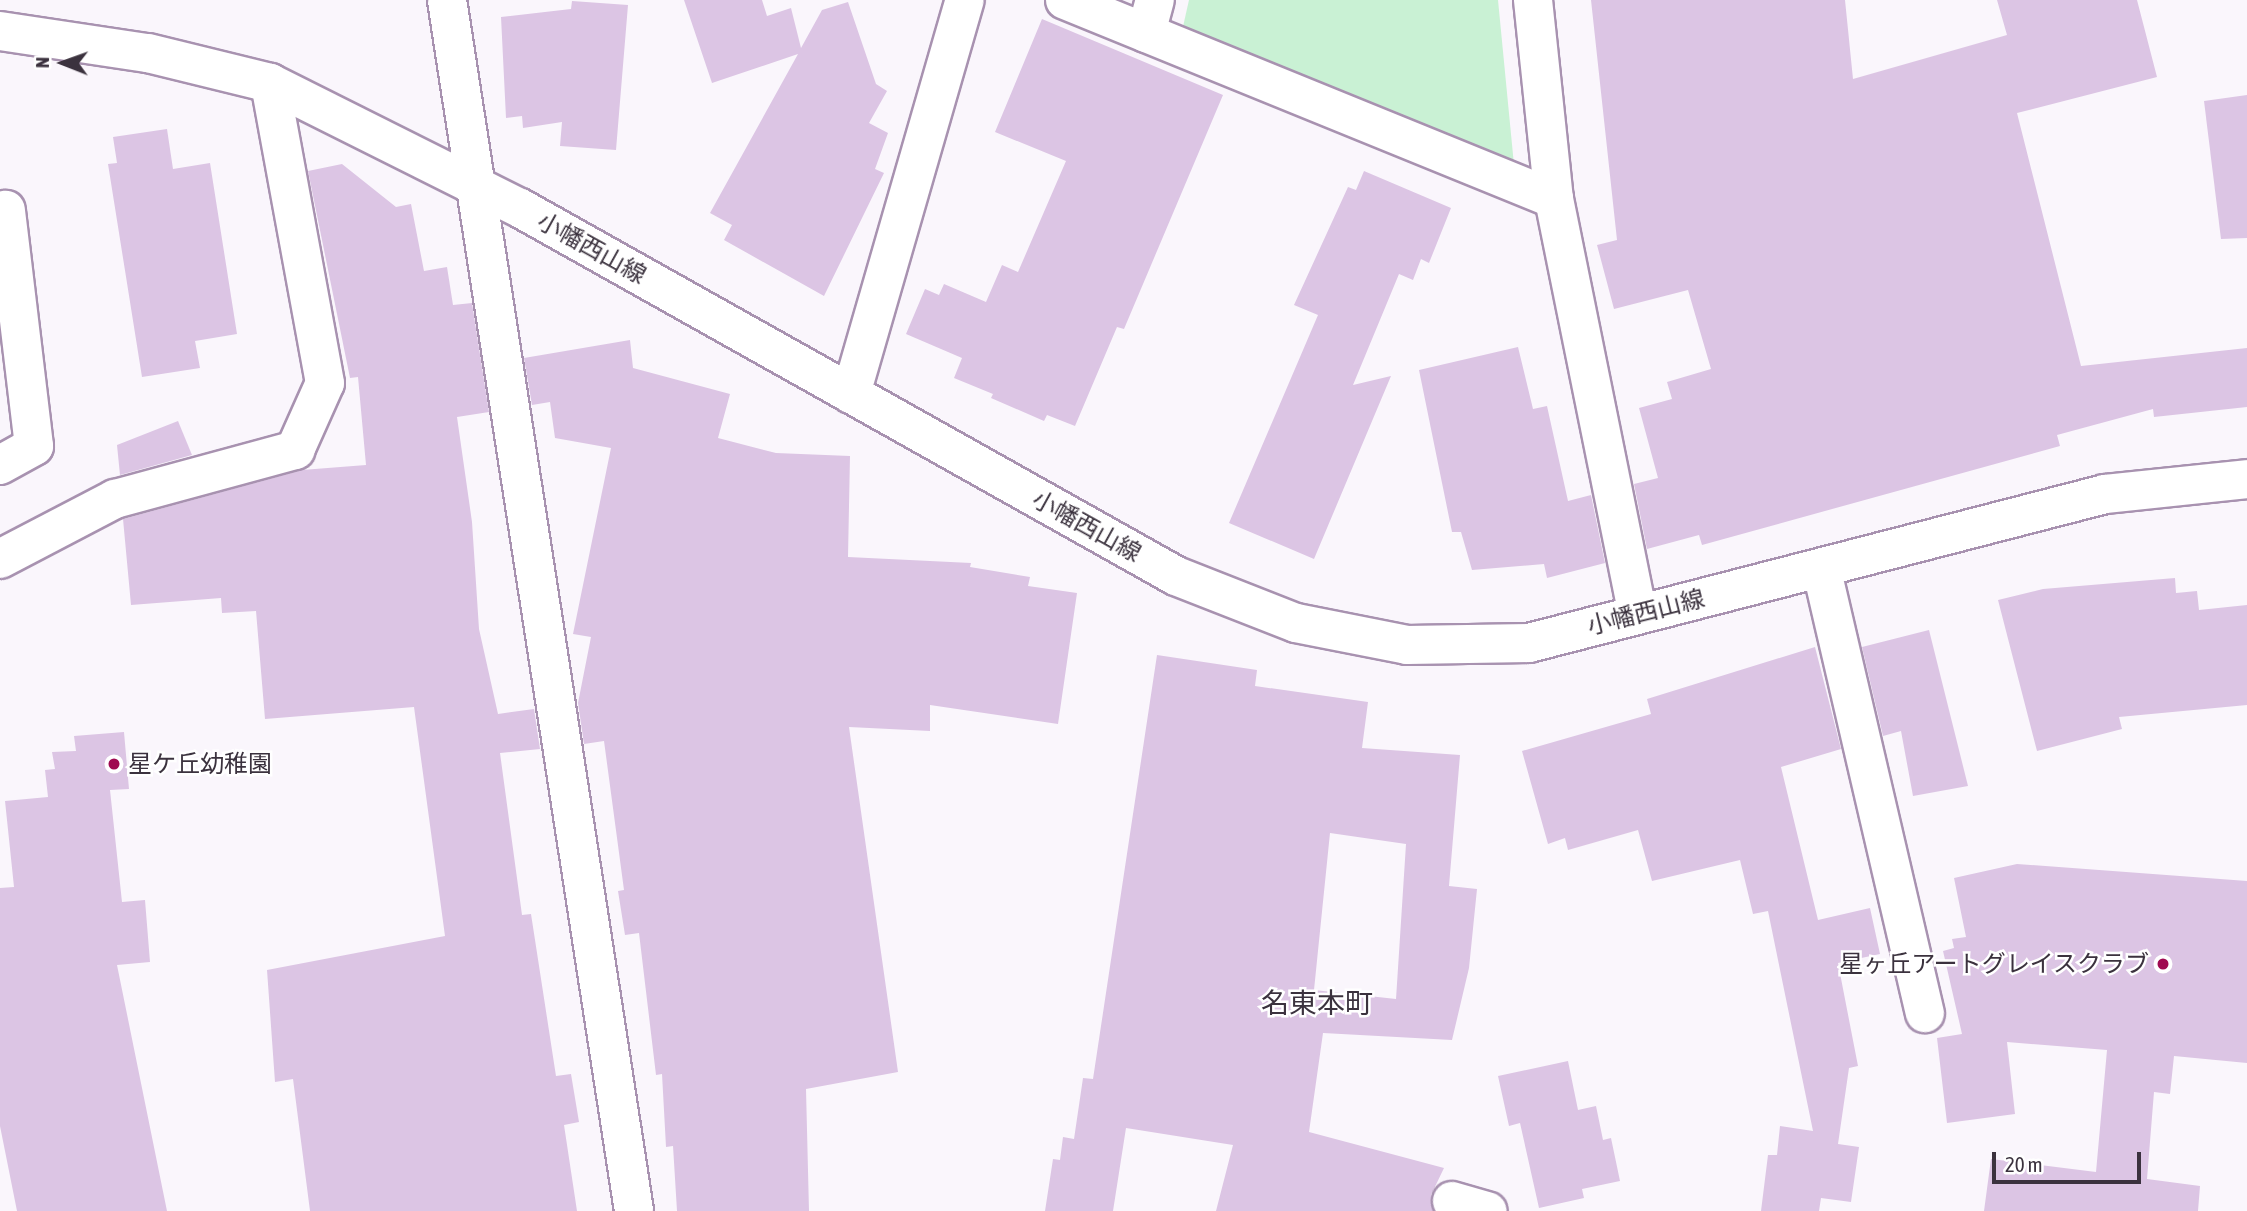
<!DOCTYPE html>
<html>
<head>
<meta charset="utf-8">
<style>
	body { margin:0 }
	#map { position:relative; width:2247px; height:1211px; overflow:hidden; background:#faf6fc; font-family:"Asap Condensed","Noto Sans JP",sans-serif }
	div>[style] { position:absolute }
	[style*='--x'] { left:calc(var(--x)*1px); top:calc(var(--y)*1px); width:calc(var(--w)*1px); rotate:calc(var(--a)*1deg) }
	.green>* { inset:0; background:#c9f1d4 }
	.building>* { inset:0; background:#dcc5e4 }
	.roads { filter:drop-shadow(2px 0 #a892b0) drop-shadow(-2px 0 #a892b0) drop-shadow(0 2px #a892b0) drop-shadow(0 -2px #a892b0) }
	.minor>* { height:38px; margin:-19px; padding:0 19px; transform-origin:19px; border-radius:19px; background:#fff }
	.dots>* { width:19px; height:19px; translate:-50% -50%; box-sizing:border-box; border:4px solid #fff; border-radius:50% }
	span { translate:-50% -50%; white-space:nowrap; text-align:center; line-height:1.15; -webkit-text-stroke:5px #fff; paint-order:stroke }
	.street-label { font-size:24px; color:#3b323e }
	.poi-label { font-size:24px; color:#3b323e }
	.left { translate:0 -50%; text-align:left }
	.right { translate:-100% -50%; text-align:right }
	.quarter-label { font-size:28px; color:#3b323e }
	.north { position:absolute; left:28px; top:28px; width:70px; height:70px; -webkit-text-stroke:5px #fff; paint-order:stroke; rotate:271deg; font-size:19px; font-weight:700; line-height:28px; text-align:center; color:#3b323e }
	.north::after { content:''; display:block; margin:auto; width:24px; height:32px; background:#3b323e; clip-path:polygon(50% 0,100% 100%,50% 72%,0 100%) }
	.scale { position:absolute; left:1992px; top:1152px; width:149px; height:32px; box-sizing:border-box; border:4px solid #3b323e; border-top:0; padding-left:9px; font-size:21px; line-height:24px; white-space:nowrap; color:#3b323e; -webkit-text-stroke:5px #fff; paint-order:stroke }
</style>
</head>
<body>
<div id="map">
	<div class="green">
		<i style="clip-path:polygon(1189px 0,1498px 0,1514px 165px,1182px 31px)"></i>
	</div>
	<div class="building">
		<i style="clip-path:polygon(684px 0,762px 0,767px 16px,791px 8px,801px 48px,822px 10px,848px 2px,876px 84px,887px 91px,869px 123px,888px 133px,875px 169px,884px 173px,824px 296px,724px 240px,732px 225px,710px 213px,798px 54px,712px 83px)"></i>
		<i style="clip-path:polygon(1591px 0,1845px 0,1853px 79px,2007px 35px,1997px 0,2137px 0,2157px 77px,2017px 113px,2081px 366px,2247px 348px,2247px 407px,2154px 417px,2153px 409px,2057px 435px,2060px 446px,1702px 545px,1699px 535px,1647px 549px,1634px 484px,1658px 478px,1639px 408px,1672px 399px,1667px 382px,1711px 369px,1688px 290px,1614px 309px,1597px 245px,1617px 240px)"></i>
		<i style="clip-path:polygon(572px 1px,628px 5px,616px 150px,560px 146px,562px 122px,523px 128px,522px 116px,506px 118px,501px 17px,571px 9px)"></i>
		<i style="clip-path:polygon(1042px 19px,1223px 95px,1124px 329px,1117px 327px,1075px 426px,1047px 415px,1044px 421px,991px 398px,993px 394px,954px 378px,962px 358px,906px 334px,925px 289px,939px 295px,944px 284px,986px 302px,1002px 265px,1018px 272px,1066px 161px,995px 132px)"></i>
		<i style="clip-path:polygon(2247px 95px,2247px 238px,2221px 239px,2204px 101px)"></i>
		<i style="clip-path:polygon(167px 129px,173px 169px,210px 163px,237px 334px,195px 341px,200px 368px,142px 377px,108px 164px,117px 163px,113px 137px)"></i>
		<i style="clip-path:polygon(342px 164px,396px 207px,411px 204px,424px 271px,447px 267px,453px 305px,472px 303px,489px 412px,457px 417px,472px 522px,479px 629px,498px 714px,534px 709px,540px 749px,500px 753px,522px 915px,531px 914px,556px 1076px,571px 1074px,579px 1122px,564px 1125px,577px 1211px,310px 1211px,293px 1079px,275px 1082px,267px 970px,445px 936px,414px 707px,265px 719px,256px 611px,222px 613px,221px 598px,131px 605px,123px 519px,302px 470px,366px 465px,358px 377px,350px 378px,308px 171px)"></i>
		<i style="clip-path:polygon(1364px 171px,1451px 208px,1429px 263px,1421px 259px,1413px 280px,1399px 274px,1353px 385px,1391px 376px,1314px 559px,1229px 523px,1318px 315px,1294px 305px,1348px 187px,1356px 190px)"></i>
		<i style="clip-path:polygon(630px 340px,633px 368px,730px 394px,718px 438px,776px 453px,850px 456px,848px 557px,971px 563px,970px 567px,1030px 577px,1028px 586px,1077px 593px,1058px 724px,930px 705px,930px 731px,849px 727px,898px 1072px,806px 1089px,809px 1211px,677px 1211px,673px 1146px,666px 1147px,662px 1074px,656px 1075px,639px 933px,625px 935px,618px 891px,624px 890px,604px 741px,584px 744px,578px 703px,591px 637px,573px 634px,611px 448px,555px 438px,550px 402px,532px 405px,524px 358px)"></i>
		<i style="clip-path:polygon(1518px 347px,1533px 409px,1547px 406px,1568px 501px,1591px 495px,1605px 563px,1547px 578px,1544px 564px,1472px 570px,1461px 532px,1452px 532px,1419px 370px)"></i>
		<i style="clip-path:polygon(178px 421px,192px 455px,120px 475px,117px 445px)"></i>
		<i style="clip-path:polygon(2175px 578px,2176px 593px,2197px 591px,2199px 610px,2247px 605px,2247px 705px,2119px 717px,2122px 729px,2037px 751px,1998px 600px,2043px 589px)"></i>
		<i style="clip-path:polygon(1929px 630px,1968px 786px,1913px 796px,1901px 731px,1883px 736px,1862px 647px)"></i>
		<i style="clip-path:polygon(1815px 647px,1841px 749px,1781px 767px,1818px 920px,1870px 908px,1880px 954px,1838px 963px,1858px 1066px,1849px 1068px,1838px 1144px,1859px 1147px,1851px 1202px,1821px 1198px,1819px 1211px,1761px 1211px,1768px 1155px,1777px 1155px,1780px 1126px,1813px 1131px,1768px 911px,1753px 914px,1740px 860px,1652px 881px,1638px 830px,1568px 850px,1565px 838px,1548px 844px,1522px 751px,1651px 714px,1647px 699px)"></i>
		<i style="clip-path:polygon(evenodd,1157px 655px,1257px 670px,1255px 686px,1368px 702px,1362px 748px,1460px 755px,1449px 886px,1477px 889px,1469px 968px,1452px 1040px,1323px 1033px,1309px 1132px,1444px 1168px,1431px 1195px,1433px 1211px,1216px 1211px,1233px 1145px,1126px 1128px,1113px 1211px,1045px 1211px,1053px 1159px,1060px 1160px,1063px 1137px,1074px 1139px,1083px 1078px,1093px 1079px,1157px 655px,1330px 833px,1406px 844px,1396px 999px,1314px 990px,1330px 833px)"></i>
		<i style="clip-path:polygon(124px 732px,129px 789px,110px 790px,122px 902px,145px 900px,150px 962px,117px 965px,167px 1211px,17px 1211px,0 1126px,0 888px,14px 887px,5px 801px,48px 797px,45px 770px,55px 769px,52px 752px,76px 751px,74px 736px)"></i>
		<i style="clip-path:polygon(2017px 864px,2247px 881px,2247px 1063px,2174px 1056px,2170px 1094px,2154px 1092px,2147px 1179px,2200px 1186px,2198px 1211px,1984px 1211px,1991px 1159px,2096px 1172px,2107px 1050px,2007px 1042px,2015px 1114px,1947px 1123px,1937px 1038px,1962px 1034px,1943px 951px,1954px 948px,1952px 939px,1966px 937px,1954px 878px)"></i>
		<i style="clip-path:polygon(1568px 1061px,1578px 1110px,1596px 1106px,1603px 1140px,1611px 1138px,1620px 1181px,1582px 1189px,1584px 1198px,1539px 1208px,1520px 1123px,1509px 1126px,1498px 1076px)"></i>
	</div>
	<div class="roads">
		<div class="minor">
			<i style="--x:447;--y:0;--w:1225;--a:81.22"></i>
			<i style="--x:1065;--y:0;--w:528;--a:22.14"></i>
			<i style="--x:1533;--y:0;--w:200;--a:84"></i>
			<i style="--x:1554;--y:199;--w:421;--a:78.6"></i>
			<i style="--x:0;--y:31;--w:150;--a:8.5"></i>
			<i style="--x:148;--y:53;--w:126;--a:13.8"></i>
			<i style="--x:270;--y:83;--w:280;--a:26.6"></i>
			<i style="--x:520;--y:208;--w:752;--a:29.29"></i>
			<i style="--x:1176;--y:576;--w:129;--a:21.4"></i>
			<i style="--x:1296;--y:623;--w:113;--a:11.2"></i>
			<i style="--x:1407;--y:645;--w:122;--a:-0.9"></i>
			<i style="--x:1529;--y:643;--w:595;--a:-14.5"></i>
			<i style="--x:2105;--y:494;--w:143;--a:-6"></i>
			<i style="--x:1146;--y:33;--w:34;--a:-75"></i>
			<i style="--x:851;--y:394;--w:410;--a:-73.9"></i>
			<i style="--x:0;--y:465;--w:39;--a:-29"></i>
			<i style="--x:34;--y:446;--w:238;--a:-96.8"></i>
			<i style="--x:0;--y:559;--w:130;--a:-27.6"></i>
			<i style="--x:115;--y:499;--w:187;--a:-15.2"></i>
			<i style="--x:295;--y:450;--w:73;--a:-65.9"></i>
			<i style="--x:325;--y:383;--w:305;--a:-100.4"></i>
			<i style="--x:1822;--y:571;--w:454;--a:76.9"></i>
			<i style="--x:1452;--y:1201;--w:37;--a:16"></i>
		</div>
	</div>
	<div class="dots">
		<i style="left:114px;top:764px;background:#9f0950"></i>
		<i style="left:2163px;top:964px;background:#9f0950"></i>
	</div>
	<div class="street-label">
		<span style="left:592px;top:248px;rotate:29deg">小幡西山線</span>
		<span style="left:1087px;top:526px;rotate:29deg">小幡西山線</span>
		<span style="left:1646px;top:612px;rotate:-14deg">小幡西山線</span>
	</div>
	<div class="poi-label">
		<span class="left" style="left:128px;top:764px">星ケ丘幼稚園</span>
		<span class="right" style="left:2149px;top:964px">星ヶ丘アートグレイスクラブ</span>
	</div>
	<div class="quarter-label">
		<span style="left:1317px;top:1003px">名東本町</span>
	</div>
	<div class="north">N</div>
	<div class="scale">20 m</div>
</div>
</body>
</html>
